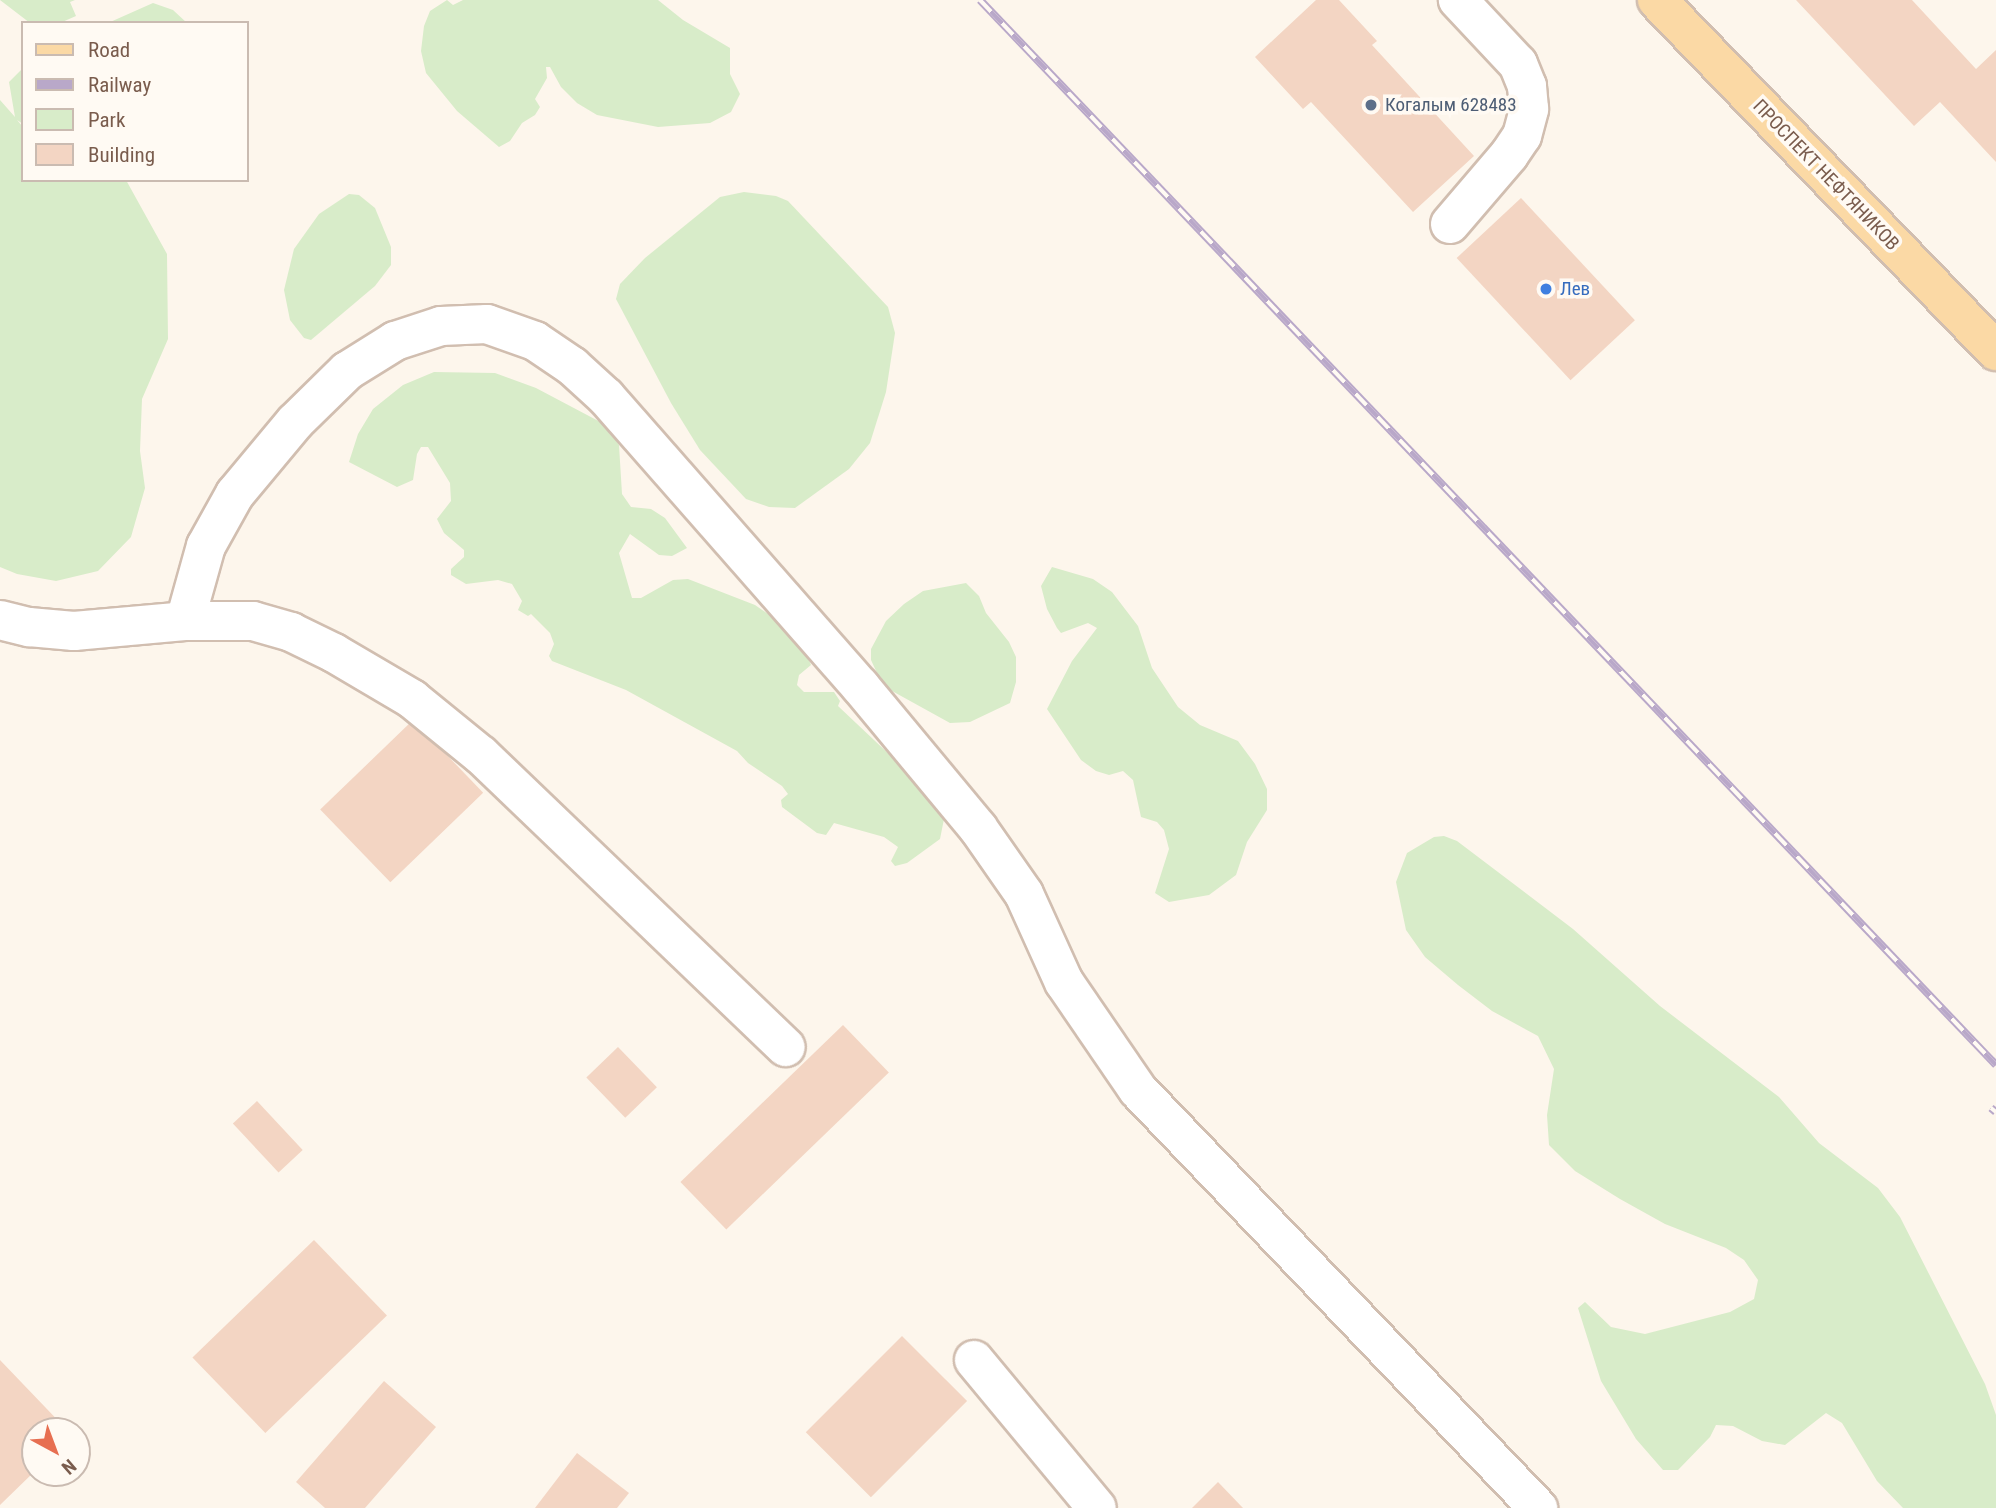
<!DOCTYPE html>
<html>
<head>
<meta charset="utf-8">
<style>
	body { margin:0 }
	#map { position:relative; width:1996px; height:1508px; overflow:hidden; background:#fdf6ec; font-family:"Roboto Condensed",sans-serif }
	div>[style] { position:absolute }
	[style*='--x'] { left:calc(var(--x)*1px); top:calc(var(--y)*1px); width:calc(var(--w)*1px); rotate:calc(var(--a)*1deg) }
	.green>* { inset:0; background:#d8ecc9 }
	.building>* { inset:0; background:#f3d5c3; transform-origin:0 0 }
	.roads { filter:drop-shadow(2px 0 #d1beb0) drop-shadow(-2px 0 #d1beb0) drop-shadow(0 2px #d1beb0) drop-shadow(0 -2px #d1beb0) }
	.minor>* { height:38px; margin:-19px; padding:0 19px; transform-origin:19px; border-radius:19px; background:#fff }
	.major>* { height:38px; margin:-19px; padding:0 19px; transform-origin:19px; border-radius:19px; background:#fbd9a5 }
	.rail>* { height:8px; margin-top:-4px; transform-origin:0; background:repeating-linear-gradient(90deg,#fffaf3 0 16px,#b9a8c9 0 32px); box-sizing:border-box; border-block:2px solid #b9a8c9 }
	.dots>* { width:19px; height:19px; translate:-50% -50%; box-sizing:border-box; border:4px solid #fffaf3; border-radius:50% }
	span { translate:-50% -50%; white-space:nowrap; text-align:center; line-height:1.15; -webkit-text-stroke:7px #fffaf3; paint-order:stroke }
	.service-label { font-size:19px; color:#4e5e75 }
	.left { translate:0 -50%; text-align:left }
	.street-label { font-size:19px; color:#7a5c4d }
	.shop-label { font-size:19px; color:#366cbe }
	.legend { position:absolute; left:21px; top:21px; width:228px; height:161px; box-sizing:border-box; background:#fffaf3; border:2px solid #cabbb1; margin:0; padding:9px 12px; list-style:none; font-size:21px; color:#7a5c4d }
	.legend li { display:flex; align-items:center; gap:14px; height:35px }
	.legend b { width:35px; border:2px solid #cabbb1 }
	.north { position:absolute; left:21px; top:1417px; width:70px; height:70px; box-sizing:border-box; background:#fffaf3; border:2px solid #cabbb1; border-radius:50%; rotate:139deg; font-size:19px; font-weight:700; line-height:28px; text-align:center; color:#7a5c4d }
	.north::after { content:''; display:block; margin:auto; width:24px; height:32px; background:#e76f51; clip-path:polygon(50% 0,100% 100%,50% 72%,0 100%) }
</style>
</head>
<body>
<div id="map">
	<div class="green">
		<i style="clip-path:polygon(0 0,75px 0,70px 2px,76px 16px,60px 23px,30px 23px)"></i>
		<i style="clip-path:polygon(447px 0,453px 5px,463px 0,658px 0,683px 20px,730px 48px,730px 74px,740px 94px,731px 112px,710px 123px,658px 127px,597px 115px,577px 103px,561px 87px,550px 67px,546px 67px,547px 78px,535px 99px,540px 107px,535px 115px,522px 123px,510px 141px,499px 147px,457px 111px,426px 73px,421px 51px,424px 26px,430px 11px)"></i>
		<i style="clip-path:polygon(153px 3px,173px 10px,187px 23px,108px 23px)"></i>
		<i style="clip-path:polygon(23px 68px,23px 124px,17px 120px,23px 127px,23px 180px,126px 180px,167px 254px,168px 339px,142px 399px,140px 451px,145px 488px,131px 537px,98px 571px,56px 581px,17px 574px,0 567px,0 100px,15px 117px,9px 82px)"></i>
		<i style="clip-path:polygon(744px 192px,776px 196px,788px 201px,888px 307px,895px 333px,886px 392px,870px 443px,849px 469px,795px 508px,769px 507px,746px 499px,700px 450px,671px 403px,616px 299px,620px 284px,645px 258px,720px 197px)"></i>
		<i style="clip-path:polygon(349px 194px,359px 195px,375px 208px,391px 247px,391px 265px,375px 286px,311px 340px,304px 338px,290px 320px,284px 290px,294px 249px,319px 214px)"></i>
		<i style="clip-path:polygon(434px 372px,495px 373px,536px 388px,606px 425px,619px 445px,622px 494px,631px 507px,651px 509px,665px 518px,687px 548px,672px 556px,659px 555px,630px 534px,619px 553px,632px 598px,641px 598px,673px 580px,688px 579px,755px 605px,784px 625px,804px 648px,811px 665px,799px 675px,797px 685px,804px 692px,834px 692px,840px 701px,838px 706px,910px 774px,944px 819px,940px 839px,907px 863px,895px 866px,891px 861px,898px 847px,884px 837px,834px 823px,826px 835px,817px 833px,782px 807px,781px 800px,788px 794px,782px 786px,748px 763px,737px 751px,626px 690px,552px 661px,549px 656px,554px 644px,550px 633px,531px 614px,528px 616px,518px 610px,522px 601px,512px 584px,498px 580px,466px 584px,451px 575px,451px 569px,464px 557px,464px 550px,444px 533px,437px 519px,451px 501px,450px 483px,428px 447px,421px 447px,417px 454px,413px 480px,397px 487px,349px 462px,358px 434px,373px 409px,403px 385px)"></i>
		<i style="clip-path:polygon(1052px 567px,1093px 579px,1112px 592px,1138px 626px,1152px 668px,1178px 707px,1200px 725px,1238px 741px,1255px 764px,1267px 789px,1267px 810px,1247px 842px,1236px 875px,1209px 895px,1169px 902px,1155px 893px,1169px 849px,1164px 830px,1157px 822px,1141px 817px,1133px 780px,1123px 771px,1109px 775px,1096px 771px,1081px 760px,1047px 709px,1072px 661px,1097px 628px,1088px 623px,1061px 633px,1057px 628px,1047px 609px,1041px 586px)"></i>
		<i style="clip-path:polygon(966px 583px,979px 596px,986px 613px,1009px 642px,1016px 657px,1016px 682px,1010px 703px,970px 722px,950px 723px,883px 686px,871px 660px,871px 649px,886px 621px,904px 604px,923px 591px)"></i>
		<i style="clip-path:polygon(1444px 836px,1457px 841px,1573px 929px,1660px 1006px,1779px 1097px,1819px 1143px,1878px 1188px,1900px 1217px,1985px 1384px,1996px 1415px,1996px 1508px,1903px 1508px,1877px 1481px,1842px 1423px,1826px 1413px,1785px 1445px,1762px 1441px,1733px 1426px,1716px 1425px,1710px 1437px,1678px 1470px,1663px 1470px,1636px 1439px,1601px 1381px,1578px 1308px,1585px 1302px,1611px 1327px,1645px 1334px,1730px 1312px,1754px 1299px,1758px 1280px,1744px 1260px,1726px 1248px,1665px 1224px,1620px 1199px,1575px 1171px,1549px 1145px,1547px 1115px,1554px 1069px,1538px 1036px,1492px 1011px,1458px 985px,1425px 957px,1406px 930px,1396px 882px,1407px 853px,1434px 837px)"></i>
	</div>
	<div class="building">
		<i style="clip-path:polygon(1316px 0,1339px 0,1377px 41px,1372px 45px,1474px 156px,1413px 212px,1311px 102px,1303px 109px,1255px 57px)"></i>
		<i style="clip-path:polygon(1796px 0,1912px 0,1976px 69px,1996px 50px,1996px 162px,1940px 102px,1914px 126px)"></i>
		<i style="left:1521px;top:198px;width:167px;height:88px;rotate:47deg"></i>
		<i style="left:413px;top:720px;width:101px;height:129px;rotate:46deg"></i>
		<i style="left:843px;top:1025px;width:66px;height:226px;rotate:46deg"></i>
		<i style="left:618px;top:1047px;width:56px;height:44px;rotate:46deg"></i>
		<i style="left:257px;top:1101px;width:67px;height:33px;rotate:47deg"></i>
		<i style="left:314px;top:1240px;width:105px;height:169px;rotate:46deg"></i>
		<i style="left:902px;top:1336px;width:92px;height:136px;rotate:45deg"></i>
		<i style="clip-path:polygon(0 1360px,68px 1431px,35px 1431px,35px 1471px,0 1505px)"></i>
		<i style="clip-path:polygon(384px 1381px,436px 1427px,365px 1508px,325px 1508px,296px 1482px)"></i>
		<i style="clip-path:polygon(577px 1453px,629px 1493px,617px 1508px,535px 1508px)"></i>
		<i style="clip-path:polygon(1218px 1482px,1243px 1508px,1192px 1508px)"></i>
	</div>
	<div class="roads">
		<div class="minor">
			<i style="--x:1450;--y:224;--w:91;--a:-49.5"></i>
			<i style="--x:1509;--y:155;--w:23;--a:-56"></i>
			<i style="--x:1522;--y:136;--w:28;--a:-75"></i>
			<i style="--x:1529;--y:109;--w:23;--a:-95"></i>
			<i style="--x:1527;--y:86;--w:24;--a:-112"></i>
			<i style="--x:1518;--y:64;--w:88;--a:-133.2"></i>
			<i style="--x:0;--y:620;--w:30;--a:14"></i>
			<i style="--x:29;--y:627;--w:45;--a:5.1"></i>
			<i style="--x:74;--y:631;--w:111;--a:-5.1"></i>
			<i style="--x:185;--y:621;--w:68;--a:0"></i>
			<i style="--x:253;--y:621;--w:40;--a:16"></i>
			<i style="--x:291;--y:632;--w:48;--a:26"></i>
			<i style="--x:334;--y:653;--w:91;--a:30.5"></i>
			<i style="--x:412;--y:699;--w:89;--a:39.1"></i>
			<i style="--x:481;--y:755;--w:422;--a:43.8"></i>
			<i style="--x:185;--y:621;--w:78;--a:-74.4"></i>
			<i style="--x:206;--y:546;--w:60;--a:-60.9"></i>
			<i style="--x:235;--y:494;--w:94;--a:-50.2"></i>
			<i style="--x:295;--y:422;--w:73;--a:-44.4"></i>
			<i style="--x:347;--y:371;--w:57;--a:-32"></i>
			<i style="--x:395;--y:341;--w:48;--a:-18.1"></i>
			<i style="--x:441;--y:326;--w:46;--a:-2.5"></i>
			<i style="--x:487;--y:324;--w:51;--a:19.5"></i>
			<i style="--x:535;--y:341;--w:45;--a:34"></i>
			<i style="--x:572;--y:366;--w:46;--a:42.4"></i>
			<i style="--x:606;--y:397;--w:385;--a:48.7"></i>
			<i style="--x:860;--y:686;--w:185;--a:50.3"></i>
			<i style="--x:978;--y:828;--w:80;--a:55.1"></i>
			<i style="--x:1024;--y:894;--w:97;--a:65.6"></i>
			<i style="--x:1064;--y:982;--w:131;--a:55.6"></i>
			<i style="--x:1138;--y:1090;--w:579;--a:46.26"></i>
			<i style="--x:974;--y:1360;--w:192;--a:50.3"></i>
		</div>
		<div class="major">
			<i style="--x:1657;--y:0;--w:488;--a:46"></i>
		</div>
	</div>
	<div class="rail">
		<i style="--x:980;--y:0;--w:1472;--a:46.35"></i>
		<i style="--x:1991;--y:1108;--w:6;--a:39"></i>
	</div>
	<div class="dots">
		<i style="left:1371px;top:105px;background:#5c6f8a"></i>
		<i style="left:1546px;top:289px;background:#3f7fe0"></i>
	</div>
	<div class="service-label">
		<span class="left" style="left:1385px;top:105px">Когалым 628483</span>
	</div>
	<div class="street-label">
		<span style="left:1826px;top:175px;rotate:46deg">ПРОСПЕКТ НЕФТЯНИКОВ</span>
	</div>
	<div class="shop-label">
		<span class="left" style="left:1560px;top:289px">Лев</span>
	</div>
	<ul class="legend">
	<li><b style="height:9px;background:#fbd9a5"></b>Road</li>
	<li><b style="height:9px;background:#b9a8c9"></b>Railway</li>
	<li><b style="height:19px;background:#d8ecc9"></b>Park</li>
	<li><b style="height:19px;background:#f3d5c3"></b>Building</li>
	</ul>
	<div class="north">N</div>
</div>
</body>
</html>
